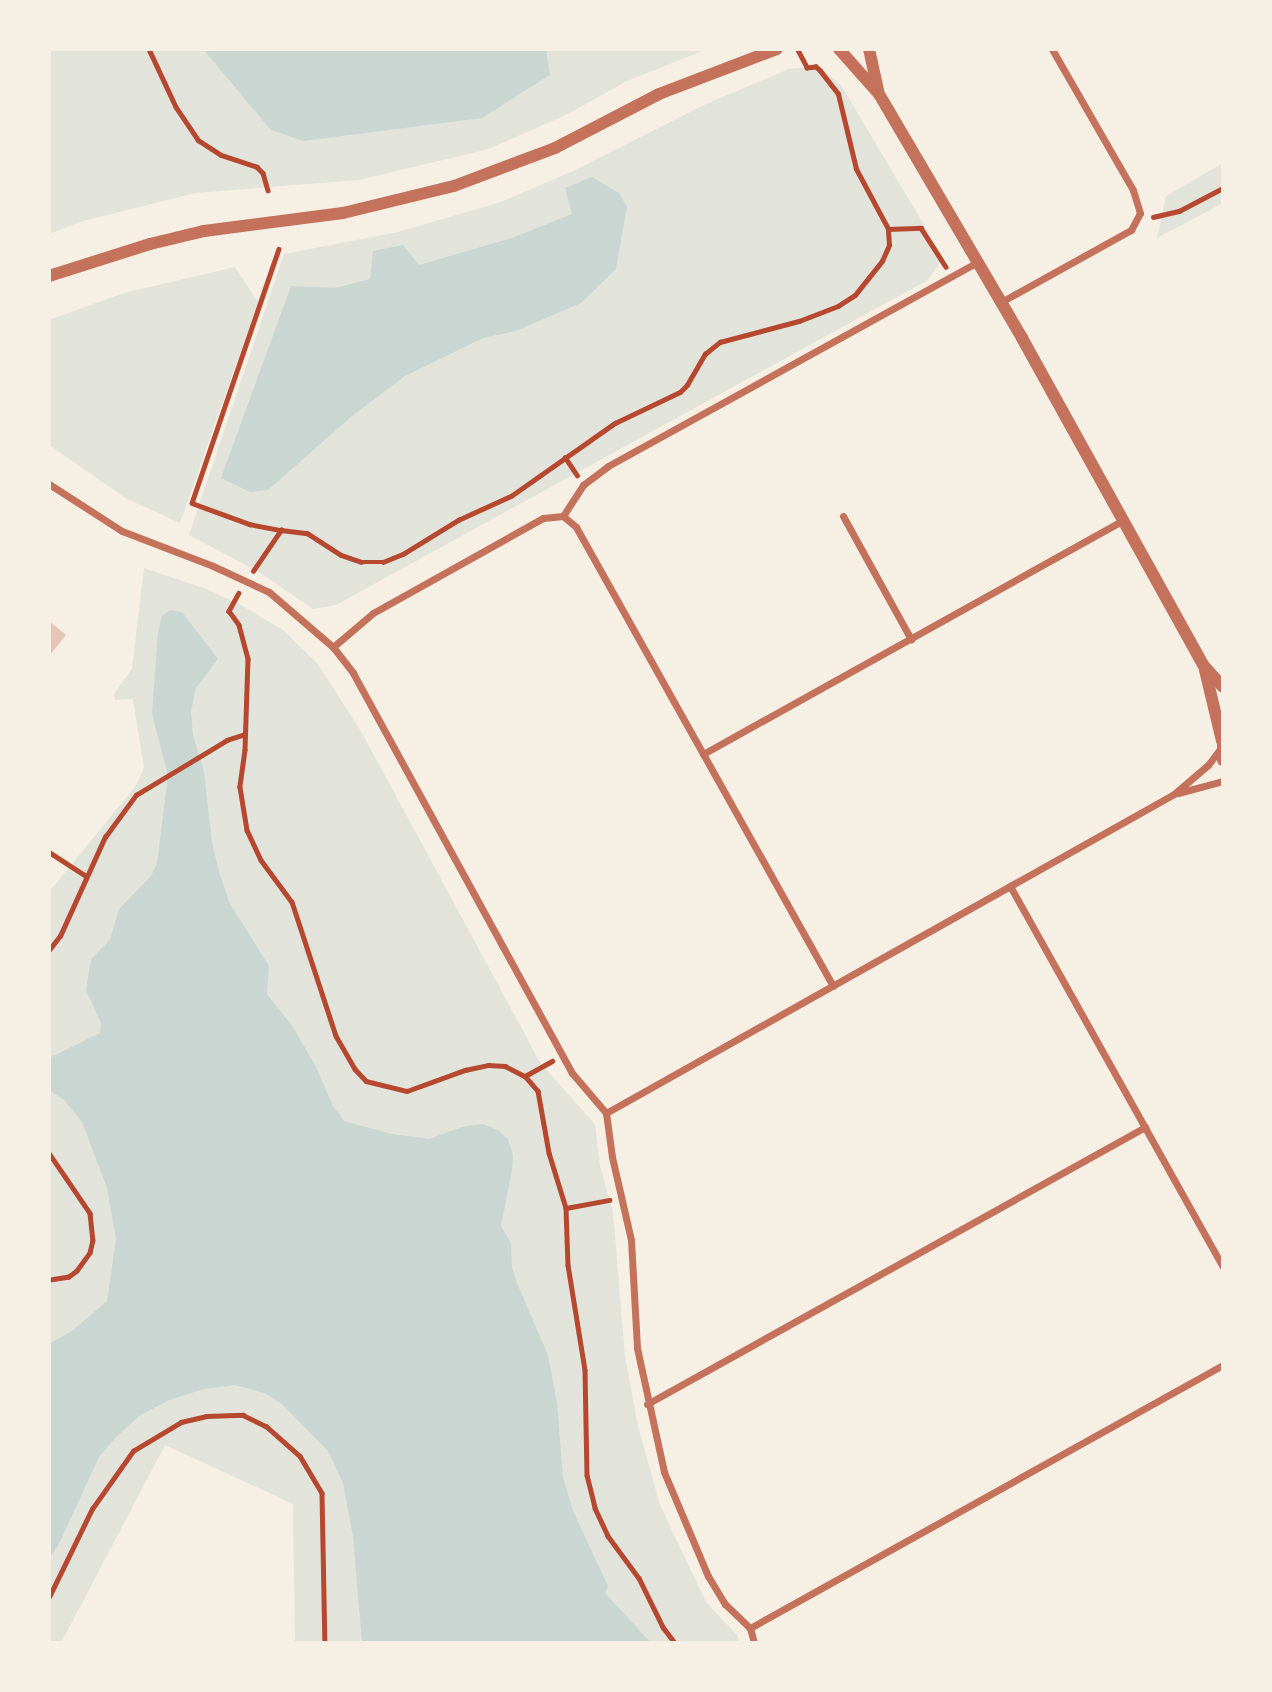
<!DOCTYPE html>
<html>
<head>
<meta charset="utf-8">
<style>
	body { margin:0 }
	#map { position:relative; width:1272px; height:1692px; overflow:hidden; background:#f6efe4; font-family:Rubik,sans-serif }
	div>[style] { position:absolute }
	[style*='--x'] { left:calc(var(--x)*1px); top:calc(var(--y)*1px); width:calc(var(--w)*1px); rotate:calc(var(--a)*1deg) }
	.green>* { inset:0; background:#e2e4dc }
	.water>* { inset:0; background:#c9d6d2 }
	.building>* { inset:0; background:#e6c5b7 }
	.path>* { height:4.5px; margin:-2.25px; padding:0 2.25px; transform-origin:2.25px; border-radius:2.25px; background:#b5482f }
	.minor>* { height:7px; margin:-3.5px; padding:0 3.5px; transform-origin:3.5px; border-radius:3.5px; background:#c5725c }
	.tertiary>* { height:12px; margin:-6px; padding:0 6px; transform-origin:6px; border-radius:6px; background:#c5725c }
	span { translate:-50% -50%; white-space:nowrap; text-align:center; line-height:1.15; -webkit-text-stroke:7px #f6efe4; paint-order:stroke }
	.frame { position:absolute; inset:0; border:51px solid #f6efe4; pointer-events:none }
</style>
</head>
<body>
<div id="map">
	<div class="green">
		<i style="clip-path:polygon(49px 49px,707px 49px,625px 82px,568px 114px,489px 149px,359px 180px,195px 193px,83px 221px,49px 234px)"></i>
		<i style="clip-path:polygon(819px 66px,841px 85px,943px 257px,928px 280px,336px 605px,313px 609px,259px 572px,189px 535px,284px 254px,398px 232px,501px 202px,573px 171px,706px 104px,789px 69px)"></i>
		<i style="clip-path:polygon(1223px 163px,1223px 203px,1157px 238px,1166px 196px)"></i>
		<i style="clip-path:polygon(235px 267px,258px 302px,180px 523px,127px 499px,49px 445px,49px 320px,124px 293px)"></i>
		<i style="clip-path:polygon(144px 568px,204px 588px,241px 605px,283px 630px,318px 664px,362px 733px,541px 1064px,595px 1124px,600px 1166px,613px 1212px,625px 1356px,638px 1426px,660px 1505px,706px 1602px,737px 1635px,740px 1643px,295px 1643px,293px 1504px,165px 1445px,61px 1643px,49px 1643px,49px 892px,135px 787px,144px 768px,133px 699px,115px 700px,114px 694px,132px 669px)"></i>
	</div>
	<div class="water">
		<i style="clip-path:polygon(203px 49px,546px 49px,550px 75px,482px 118px,303px 141px,271px 130px)"></i>
		<i style="clip-path:polygon(592px 177px,619px 193px,627px 207px,616px 269px,581px 303px,516px 331px,483px 338px,405px 376px,352px 416px,268px 490px,250px 492px,221px 478px,291px 286px,335px 288px,370px 279px,373px 251px,403px 245px,419px 265px,512px 238px,572px 214px,565px 188px)"></i>
		<i style="clip-path:polygon(170px 610px,182px 612px,218px 659px,196px 688px,191px 712px,193px 735px,204px 772px,212px 843px,220px 875px,230px 904px,269px 966px,267px 994px,293px 1027px,316px 1067px,333px 1106px,344px 1121px,392px 1134px,429px 1139px,462px 1127px,483px 1124px,498px 1130px,508px 1139px,513px 1155px,512px 1171px,501px 1226px,511px 1243px,512px 1268px,517px 1283px,548px 1355px,557px 1403px,563px 1477px,573px 1511px,608px 1586px,605px 1593px,651px 1643px,362px 1643px,353px 1537px,343px 1483px,328px 1451px,282px 1404px,264px 1393px,235px 1385px,204px 1389px,169px 1400px,139px 1416px,116px 1437px,99px 1457px,58px 1546px,49px 1558px,49px 1344px,72px 1331px,107px 1301px,116px 1239px,107px 1188px,82px 1122px,64px 1100px,49px 1090px,49px 1058px,100px 1033px,101px 1023px,86px 990px,91px 959px,110px 940px,119px 909px,151px 876px,157px 863px,168px 776px,152px 714px,158px 632px,162px 616px)"></i>
	</div>
	<div class="building">
		<i style="clip-path:polygon(49px 621px,66px 635px,49px 656px)"></i>
	</div>
	<div class="path">
		<i style="--x:149;--y:49;--w:64;--a:65"></i>
		<i style="--x:176;--y:107;--w:40;--a:56"></i>
		<i style="--x:198;--y:140;--w:27;--a:33"></i>
		<i style="--x:221;--y:155;--w:38;--a:18"></i>
		<i style="--x:257;--y:167;--w:8;--a:45"></i>
		<i style="--x:263;--y:173;--w:18;--a:74"></i>
		<i style="--x:1153;--y:217;--w:27;--a:-13"></i>
		<i style="--x:1179;--y:211;--w:50;--a:-27.6"></i>
		<i style="--x:888;--y:229;--w:33;--a:-2"></i>
		<i style="--x:921;--y:228;--w:46;--a:57.3"></i>
		<i style="--x:279;--y:249;--w:268;--a:108.9"></i>
		<i style="--x:192;--y:503;--w:61;--a:20.2"></i>
		<i style="--x:249;--y:524;--w:33;--a:11"></i>
		<i style="--x:565;--y:457;--w:22;--a:56"></i>
		<i style="--x:253;--y:571;--w:50;--a:-55.7"></i>
		<i style="--x:281;--y:530;--w:26;--a:7"></i>
		<i style="--x:307;--y:533;--w:40;--a:32.9"></i>
		<i style="--x:341;--y:555;--w:21;--a:19"></i>
		<i style="--x:361;--y:562;--w:22;--a:0"></i>
		<i style="--x:383;--y:562;--w:22;--a:-22"></i>
		<i style="--x:403;--y:554;--w:65;--a:-31.7"></i>
		<i style="--x:458;--y:520;--w:58;--a:-24.4"></i>
		<i style="--x:511;--y:496;--w:127;--a:-35.1"></i>
		<i style="--x:615;--y:423;--w:72;--a:-25.5"></i>
		<i style="--x:680;--y:392;--w:10;--a:-45"></i>
		<i style="--x:687;--y:385;--w:36;--a:-60"></i>
		<i style="--x:705;--y:354;--w:19;--a:-39"></i>
		<i style="--x:720;--y:342;--w:82;--a:-14.9"></i>
		<i style="--x:799;--y:321;--w:42;--a:-21"></i>
		<i style="--x:838;--y:306;--w:20;--a:-33"></i>
		<i style="--x:855;--y:295;--w:43;--a:-51.5"></i>
		<i style="--x:882;--y:261;--w:17;--a:-66"></i>
		<i style="--x:889;--y:245;--w:16;--a:-94"></i>
		<i style="--x:888;--y:229;--w:68;--a:-118.1"></i>
		<i style="--x:856;--y:169;--w:77;--a:-103.5"></i>
		<i style="--x:838;--y:94;--w:29;--a:-128"></i>
		<i style="--x:820;--y:71;--w:6;--a:-135"></i>
		<i style="--x:816;--y:67;--w:9;--a:174"></i>
		<i style="--x:807;--y:68;--w:21;--a:-118"></i>
		<i style="--x:239;--y:593;--w:21;--a:119"></i>
		<i style="--x:229;--y:611;--w:17;--a:54"></i>
		<i style="--x:239;--y:625;--w:35;--a:75"></i>
		<i style="--x:248;--y:659;--w:91;--a:91.9"></i>
		<i style="--x:245;--y:750;--w:37;--a:98"></i>
		<i style="--x:240;--y:787;--w:44;--a:80.8"></i>
		<i style="--x:247;--y:830;--w:33;--a:65"></i>
		<i style="--x:261;--y:860;--w:52;--a:53.6"></i>
		<i style="--x:292;--y:902;--w:141;--a:71.8"></i>
		<i style="--x:336;--y:1036;--w:38;--a:60"></i>
		<i style="--x:355;--y:1069;--w:16;--a:47"></i>
		<i style="--x:366;--y:1081;--w:42;--a:13.7"></i>
		<i style="--x:407;--y:1091;--w:62;--a:-19.9"></i>
		<i style="--x:465;--y:1070;--w:24;--a:-12"></i>
		<i style="--x:488;--y:1065;--w:17;--a:3"></i>
		<i style="--x:505;--y:1066;--w:22;--a:27"></i>
		<i style="--x:525;--y:1076;--w:20;--a:49"></i>
		<i style="--x:538;--y:1091;--w:63;--a:79.9"></i>
		<i style="--x:549;--y:1153;--w:58;--a:72.8"></i>
		<i style="--x:566;--y:1208;--w:57;--a:88"></i>
		<i style="--x:568;--y:1265;--w:106;--a:80.8"></i>
		<i style="--x:585;--y:1370;--w:105;--a:88.9"></i>
		<i style="--x:587;--y:1475;--w:34;--a:76"></i>
		<i style="--x:595;--y:1508;--w:31;--a:65"></i>
		<i style="--x:608;--y:1536;--w:52;--a:53.6"></i>
		<i style="--x:639;--y:1578;--w:55;--a:63.9"></i>
		<i style="--x:663;--y:1627;--w:20;--a:53"></i>
		<i style="--x:49;--y:852;--w:44;--a:33"></i>
		<i style="--x:49;--y:950;--w:18;--a:-52"></i>
		<i style="--x:60;--y:936;--w:109;--a:-65.6"></i>
		<i style="--x:105;--y:837;--w:52;--a:-53.6"></i>
		<i style="--x:136;--y:795;--w:106;--a:-31.1"></i>
		<i style="--x:227;--y:740;--w:19;--a:-18"></i>
		<i style="--x:525;--y:1076;--w:31;--a:-29"></i>
		<i style="--x:49;--y:1153;--w:73;--a:55.7"></i>
		<i style="--x:90;--y:1213;--w:27;--a:84"></i>
		<i style="--x:93;--y:1240;--w:13;--a:103"></i>
		<i style="--x:90;--y:1253;--w:22;--a:126"></i>
		<i style="--x:77;--y:1271;--w:10;--a:143"></i>
		<i style="--x:69;--y:1277;--w:20;--a:171"></i>
		<i style="--x:566;--y:1208;--w:44;--a:-10.5"></i>
		<i style="--x:49;--y:1597;--w:98;--a:-64"></i>
		<i style="--x:92;--y:1509;--w:71;--a:-54.7"></i>
		<i style="--x:133;--y:1451;--w:56;--a:-31.1"></i>
		<i style="--x:181;--y:1422;--w:26;--a:-13"></i>
		<i style="--x:206;--y:1416;--w:37;--a:-2"></i>
		<i style="--x:243;--y:1415;--w:25;--a:26"></i>
		<i style="--x:266;--y:1426;--w:45;--a:41.4"></i>
		<i style="--x:300;--y:1456;--w:43;--a:59.3"></i>
		<i style="--x:322;--y:1493;--w:150;--a:88.9"></i>
	</div>
	<div class="minor">
		<i style="--x:1001;--y:302;--w:149;--a:-29"></i>
		<i style="--x:1131;--y:230;--w:19;--a:-62"></i>
		<i style="--x:1140;--y:213;--w:24;--a:-107"></i>
		<i style="--x:1133;--y:190;--w:163;--a:-119.9"></i>
		<i style="--x:49;--y:484;--w:87;--a:32.8"></i>
		<i style="--x:122;--y:531;--w:97;--a:21"></i>
		<i style="--x:213;--y:566;--w:62;--a:24.9"></i>
		<i style="--x:269;--y:592;--w:84;--a:40.7"></i>
		<i style="--x:333;--y:647;--w:33;--a:52"></i>
		<i style="--x:353;--y:673;--w:456;--a:61.3"></i>
		<i style="--x:572;--y:1073;--w:52;--a:49.6"></i>
		<i style="--x:606;--y:1113;--w:44;--a:82.2"></i>
		<i style="--x:612;--y:1157;--w:85;--a:77.1"></i>
		<i style="--x:631;--y:1240;--w:108;--a:86.8"></i>
		<i style="--x:637;--y:1348;--w:127;--a:77.7"></i>
		<i style="--x:664;--y:1472;--w:113;--a:67.1"></i>
		<i style="--x:708;--y:1576;--w:33;--a:59"></i>
		<i style="--x:725;--y:1604;--w:35;--a:44"></i>
		<i style="--x:750;--y:1628;--w:16;--a:75"></i>
		<i style="--x:563;--y:516;--w:37;--a:-57"></i>
		<i style="--x:583;--y:485;--w:31;--a:-37"></i>
		<i style="--x:608;--y:466;--w:419;--a:-28.9"></i>
		<i style="--x:843;--y:516;--w:141;--a:61.1"></i>
		<i style="--x:333;--y:647;--w:52;--a:-40.4"></i>
		<i style="--x:373;--y:613;--w:195;--a:-29.2"></i>
		<i style="--x:543;--y:518;--w:20;--a:-6"></i>
		<i style="--x:563;--y:516;--w:17;--a:40"></i>
		<i style="--x:576;--y:527;--w:526;--a:60.75"></i>
		<i style="--x:703;--y:754;--w:482;--a:-29.1"></i>
		<i style="--x:1178;--y:793;--w:47;--a:-14.9"></i>
		<i style="--x:1010;--y:886;--w:436;--a:60.8"></i>
		<i style="--x:606;--y:1113;--w:651;--a:-29.32"></i>
		<i style="--x:1174;--y:794;--w:45;--a:-40.5"></i>
		<i style="--x:1208;--y:765;--w:21;--a:-53"></i>
		<i style="--x:647;--y:1404;--w:570;--a:-29.08"></i>
		<i style="--x:750;--y:1628;--w:541;--a:-29.08"></i>
	</div>
	<div class="tertiary">
		<i style="--x:839;--y:49;--w:60;--a:48.4"></i>
		<i style="--x:879;--y:94;--w:283;--a:59.6"></i>
		<i style="--x:1022;--y:338;--w:375;--a:61"></i>
		<i style="--x:1204;--y:666;--w:28;--a:48"></i>
		<i style="--x:869;--y:49;--w:42;--a:77.6"></i>
		<i style="--x:49;--y:276;--w:106;--a:-17.6"></i>
		<i style="--x:150;--y:244;--w:56;--a:-13.5"></i>
		<i style="--x:204;--y:231;--w:140;--a:-7.4"></i>
		<i style="--x:343;--y:213;--w:114;--a:-13.7"></i>
		<i style="--x:454;--y:186;--w:108;--a:-20.6"></i>
		<i style="--x:555;--y:148;--w:117;--a:-27.4"></i>
		<i style="--x:659;--y:94;--w:126;--a:-20.9"></i>
		<i style="--x:1205;--y:670;--w:73;--a:76.5"></i>
		<i style="--x:1223;--y:739;--w:21;--a:90"></i>
	</div>
	<div class="frame"></div>
</div>
</body>
</html>
